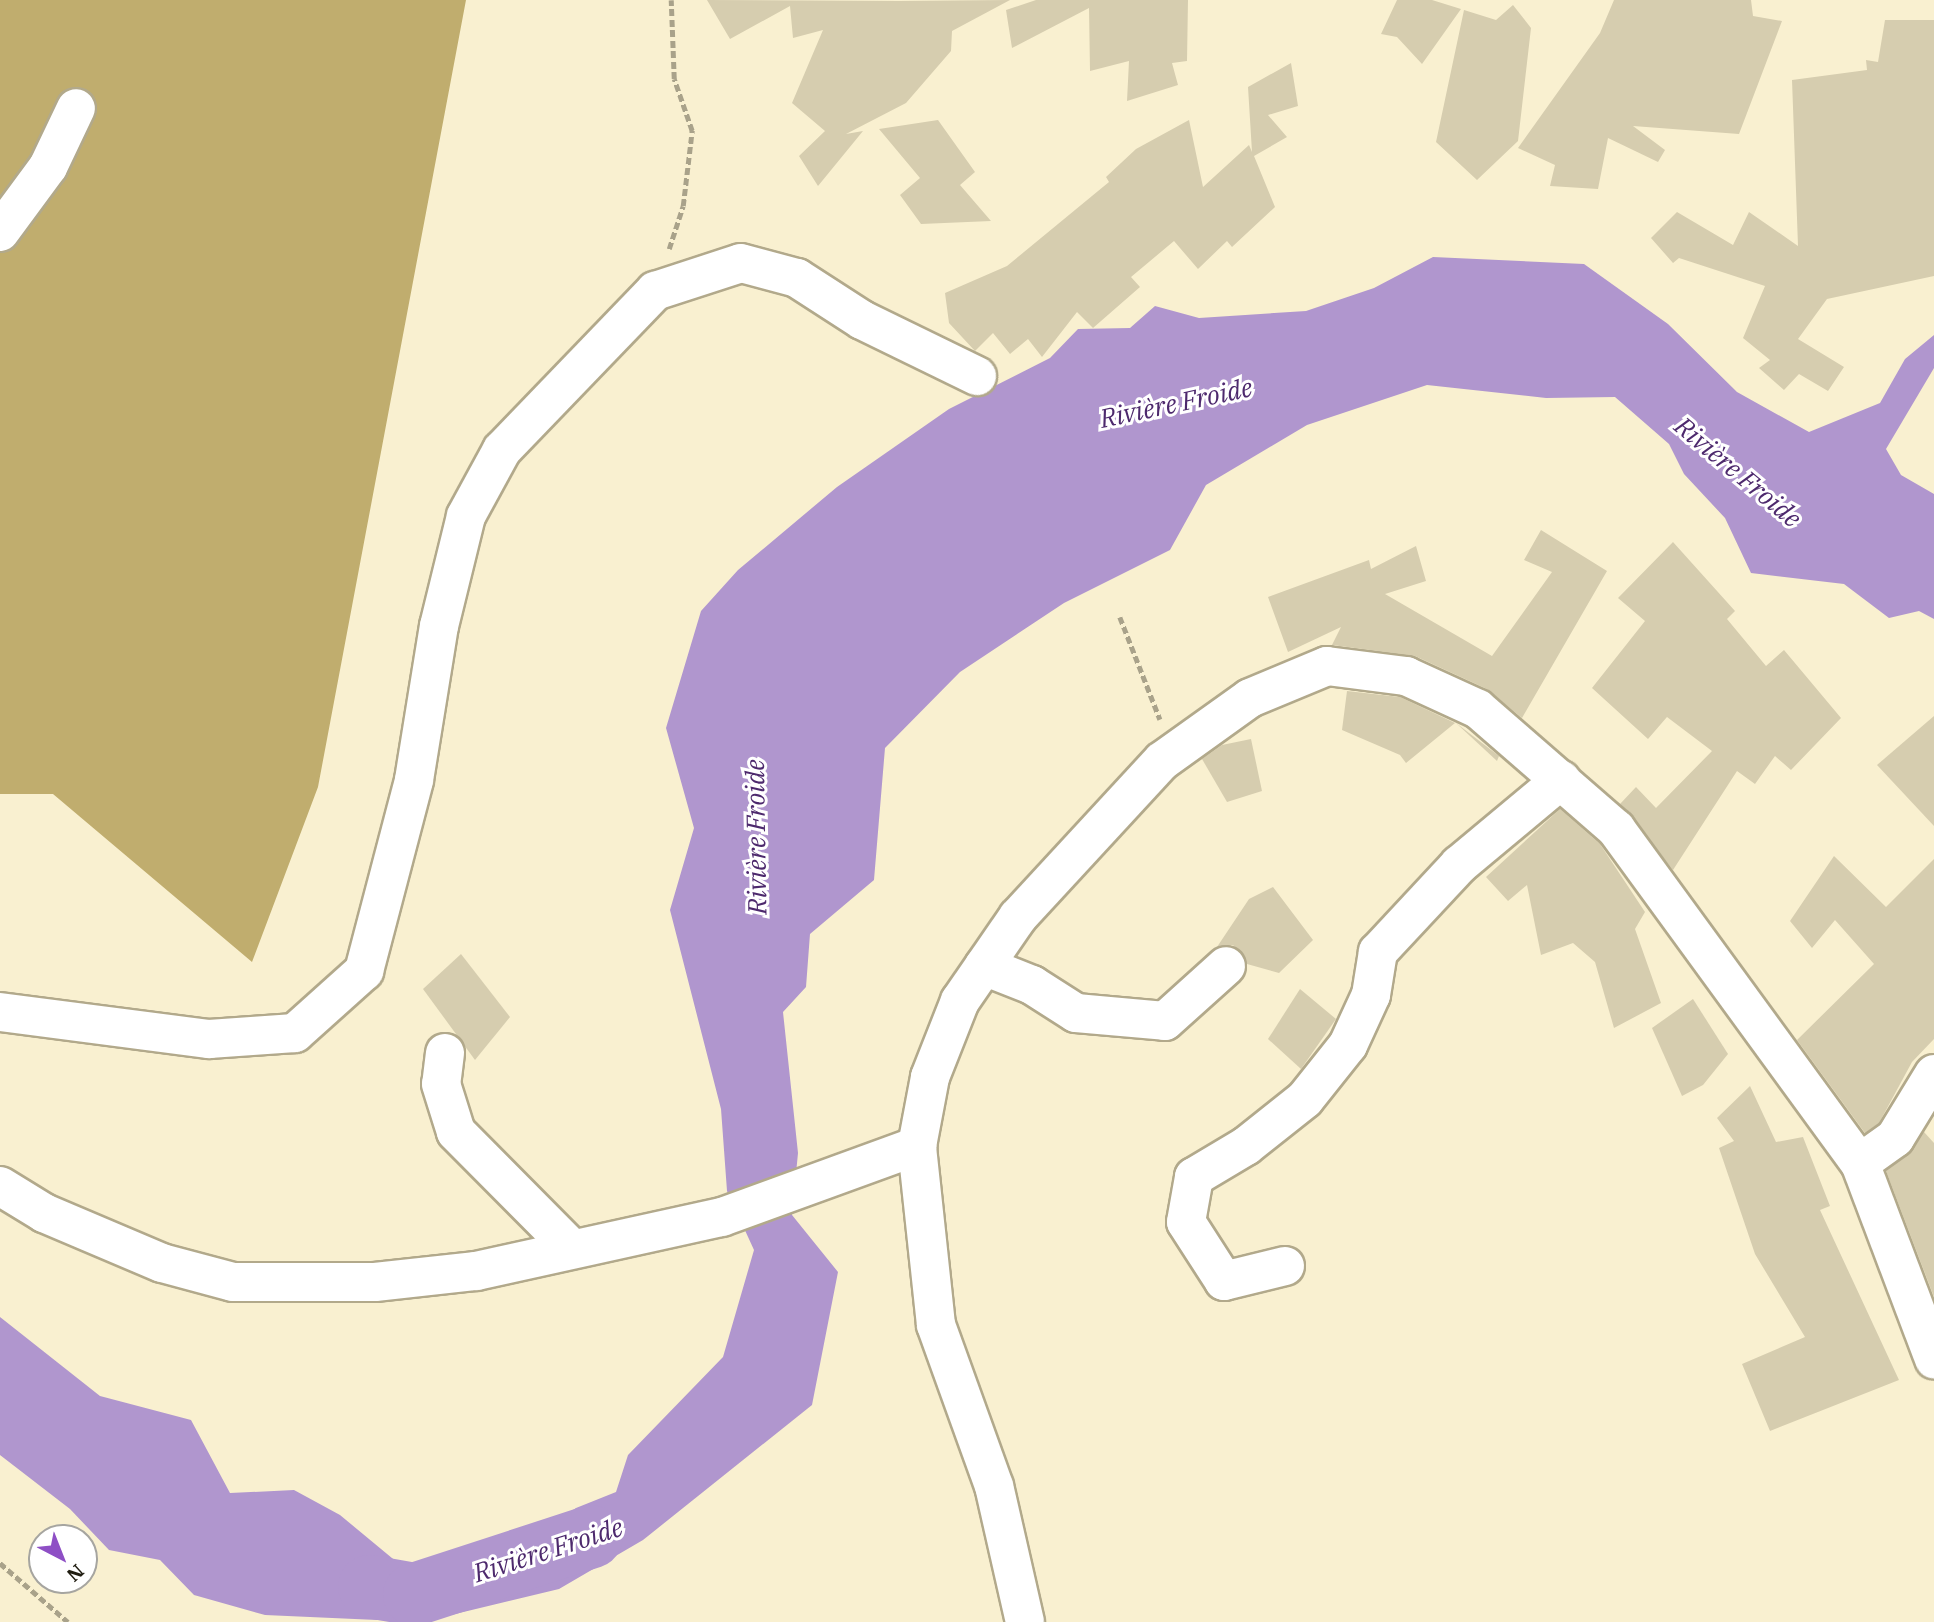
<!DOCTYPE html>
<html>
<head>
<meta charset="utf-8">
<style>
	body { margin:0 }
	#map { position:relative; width:1934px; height:1622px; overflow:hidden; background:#f9f0d0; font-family:"IBM Plex Serif",serif }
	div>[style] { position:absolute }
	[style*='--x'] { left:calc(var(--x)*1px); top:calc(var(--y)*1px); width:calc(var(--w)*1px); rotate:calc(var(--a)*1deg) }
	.forest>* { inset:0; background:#c0ad6e }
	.water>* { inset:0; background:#b096ce }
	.river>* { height:63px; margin:-31.5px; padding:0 31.5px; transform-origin:31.5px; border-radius:31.5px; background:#b096ce }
	.building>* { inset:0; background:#d6cdaf }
	.path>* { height:4.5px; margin-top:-2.25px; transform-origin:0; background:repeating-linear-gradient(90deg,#a9a28a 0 7px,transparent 0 10.5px) }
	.roads { filter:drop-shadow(2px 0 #b2a98b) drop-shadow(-2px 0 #b2a98b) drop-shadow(0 2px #b2a98b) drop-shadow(0 -2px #b2a98b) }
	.minor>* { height:38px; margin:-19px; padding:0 19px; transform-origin:19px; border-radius:19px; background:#fff }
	span { translate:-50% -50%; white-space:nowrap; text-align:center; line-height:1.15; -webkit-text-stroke:6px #fff; paint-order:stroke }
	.water-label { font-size:26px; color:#4d296d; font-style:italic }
	.north { position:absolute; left:28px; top:1524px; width:70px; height:70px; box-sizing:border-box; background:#fff; border:2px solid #a6a5a0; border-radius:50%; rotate:138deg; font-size:19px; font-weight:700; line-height:28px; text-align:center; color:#201d11 }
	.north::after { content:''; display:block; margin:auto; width:24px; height:32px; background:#8e4fc5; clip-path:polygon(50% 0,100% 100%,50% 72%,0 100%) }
</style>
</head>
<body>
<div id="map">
	<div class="forest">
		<i style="clip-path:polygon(0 0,466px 0,318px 787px,252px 962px,53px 794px,0 794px)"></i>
	</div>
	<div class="water">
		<i style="clip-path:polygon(1433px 257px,1584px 264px,1668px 324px,1737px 392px,1809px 432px,1880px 403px,1905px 359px,1934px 335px,1934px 368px,1886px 449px,1901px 475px,1934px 494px,1934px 619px,1919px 611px,1889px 618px,1844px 584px,1751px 573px,1725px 518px,1684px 474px,1669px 444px,1615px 397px,1546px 398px,1427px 385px,1307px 425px,1206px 485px,1170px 550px,1064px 603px,960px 672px,885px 748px,874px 880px,810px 934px,806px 987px,783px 1012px,798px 1153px,792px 1215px,838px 1272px,812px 1405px,643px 1540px,559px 1589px,422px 1622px,265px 1615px,194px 1595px,160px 1560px,109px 1550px,70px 1509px,0 1455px,0 1317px,100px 1396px,191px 1420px,230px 1493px,294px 1490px,340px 1515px,404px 1568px,492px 1590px,516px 1549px,576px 1508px,616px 1492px,628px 1455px,723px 1357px,754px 1250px,727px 1191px,721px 1109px,670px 910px,694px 828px,666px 728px,701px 611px,738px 570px,837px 487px,949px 409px,1050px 358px,1078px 329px,1130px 328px,1155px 306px,1199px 318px,1306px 311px,1374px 288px)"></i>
	</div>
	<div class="river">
		<i style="--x:369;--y:1586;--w:46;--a:10.1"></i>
		<i style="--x:414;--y:1594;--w:186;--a:-18.1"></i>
	</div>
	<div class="building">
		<i style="clip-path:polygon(707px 0,899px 1px,1010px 0,952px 31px,951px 51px,906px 103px,846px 134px,863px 131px,818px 186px,799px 156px,825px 131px,792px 103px,823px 30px,793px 38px,790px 6px,730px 39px)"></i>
		<i style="clip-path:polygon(1036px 0,1188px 0,1187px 61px,1172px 63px,1178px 85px,1127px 101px,1129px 61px,1090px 71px,1089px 8px,1012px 48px,1006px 10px)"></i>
		<i style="clip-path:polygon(1397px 0,1432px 0,1461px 9px,1422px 64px,1397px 37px,1381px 34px)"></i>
		<i style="clip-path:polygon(1614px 0,1751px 0,1753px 16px,1782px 21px,1739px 134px,1633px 126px,1665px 150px,1658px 162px,1608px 138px,1598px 189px,1550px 186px,1555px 165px,1518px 148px,1600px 33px)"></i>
		<i style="clip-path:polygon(1513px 5px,1531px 28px,1518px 141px,1477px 180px,1436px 142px,1464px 10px,1496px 20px)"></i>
		<i style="clip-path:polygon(1885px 20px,1934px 20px,1934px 276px,1827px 299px,1798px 339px,1844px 367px,1828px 391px,1799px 374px,1784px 390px,1759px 368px,1770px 360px,1743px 338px,1765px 286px,1679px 258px,1673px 263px,1651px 238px,1677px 212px,1733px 245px,1749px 212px,1798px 246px,1792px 80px,1867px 70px,1866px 60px,1878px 62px)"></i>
		<i style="clip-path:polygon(1291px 63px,1298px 106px,1268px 115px,1287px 137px,1254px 156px,1275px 207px,1232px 247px,1227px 241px,1198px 269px,1174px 241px,1131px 277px,1140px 287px,1093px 328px,1077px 312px,1042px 357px,1028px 339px,1010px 354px,993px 333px,975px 351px,949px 323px,945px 293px,1007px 266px,1109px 182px,1106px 177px,1136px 149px,1189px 120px,1203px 187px,1249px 145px,1252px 152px,1248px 87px)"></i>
		<i style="clip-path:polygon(938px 120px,975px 172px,960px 185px,991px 221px,921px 224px,900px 195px,920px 178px,879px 129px)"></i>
		<i style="clip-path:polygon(1541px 530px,1607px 571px,1522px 718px,1487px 689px,1415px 656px,1332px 645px,1341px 627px,1288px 652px,1268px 597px,1369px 560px,1371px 569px,1416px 546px,1426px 581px,1385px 594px,1492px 656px,1552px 572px,1524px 560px)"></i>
		<i style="clip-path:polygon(1673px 542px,1735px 611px,1727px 619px,1766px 666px,1784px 650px,1841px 718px,1791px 770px,1775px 756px,1755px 784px,1737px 771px,1673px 870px,1620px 804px,1636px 787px,1656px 808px,1712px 751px,1667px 717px,1648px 739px,1592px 688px,1645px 621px,1618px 598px)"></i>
		<i style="clip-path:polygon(1347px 691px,1400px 697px,1455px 723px,1406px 763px,1400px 755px,1342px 730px)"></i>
		<i style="clip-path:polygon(1934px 716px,1934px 826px,1877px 765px)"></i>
		<i style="clip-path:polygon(1456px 723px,1499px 756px,1497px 761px)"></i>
		<i style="clip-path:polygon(1251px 739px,1262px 791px,1227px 802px,1202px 759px,1222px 745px)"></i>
		<i style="clip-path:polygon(1560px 809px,1600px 844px,1645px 912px,1635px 929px,1661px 1003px,1614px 1028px,1595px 962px,1573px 943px,1541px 955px,1527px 885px,1508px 901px,1486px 877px)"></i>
		<i style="clip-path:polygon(1834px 856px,1886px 907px,1934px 859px,1934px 1039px,1912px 1062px,1879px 1123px,1865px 1133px,1797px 1040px,1874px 964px,1835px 920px,1812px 948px,1790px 921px)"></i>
		<i style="clip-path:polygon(1273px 887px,1313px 940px,1279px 973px,1247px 964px,1233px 945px,1217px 947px,1249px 899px)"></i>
		<i style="clip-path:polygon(461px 954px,510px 1017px,475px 1060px,423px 989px)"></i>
		<i style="clip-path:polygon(1300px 989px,1336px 1019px,1301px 1069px,1268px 1039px)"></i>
		<i style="clip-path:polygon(1693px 999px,1728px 1054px,1703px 1085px,1682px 1096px,1652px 1028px)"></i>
		<i style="clip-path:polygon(1750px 1086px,1776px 1142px,1803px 1137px,1830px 1206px,1820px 1210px,1899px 1380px,1770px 1431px,1742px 1364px,1805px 1337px,1755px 1254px,1719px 1148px,1734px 1141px,1717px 1118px)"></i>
		<i style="clip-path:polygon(1924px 1132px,1934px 1143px,1934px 1297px,1886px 1171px)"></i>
	</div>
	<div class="path">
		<i style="--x:669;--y:249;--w:45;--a:-72"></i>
		<i style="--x:683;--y:206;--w:76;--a:-83.2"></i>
		<i style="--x:692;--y:131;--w:55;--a:-109.1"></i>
		<i style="--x:674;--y:79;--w:79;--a:-92.2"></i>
		<i style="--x:1120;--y:617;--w:110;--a:68.6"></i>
		<i style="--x:0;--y:1563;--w:90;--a:40.9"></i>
	</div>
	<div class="roads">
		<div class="minor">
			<i style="--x:0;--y:232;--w:81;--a:-53.6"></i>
			<i style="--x:48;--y:167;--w:65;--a:-64.6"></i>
			<i style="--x:984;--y:966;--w:52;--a:21.6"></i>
			<i style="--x:1032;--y:985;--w:52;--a:32.5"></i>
			<i style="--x:1076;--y:1013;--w:89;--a:5.1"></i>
			<i style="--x:1165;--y:1021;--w:82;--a:-42"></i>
			<i style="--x:0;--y:1012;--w:211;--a:7.4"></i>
			<i style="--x:209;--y:1039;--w:86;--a:-4"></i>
			<i style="--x:295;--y:1033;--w:93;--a:-41.9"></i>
			<i style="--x:364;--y:971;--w:197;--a:-75.3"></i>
			<i style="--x:414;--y:780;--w:156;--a:-80.8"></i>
			<i style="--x:439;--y:626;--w:113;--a:-76.2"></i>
			<i style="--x:466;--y:516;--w:75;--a:-61.4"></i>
			<i style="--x:502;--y:450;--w:221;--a:-46.1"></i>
			<i style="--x:655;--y:291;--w:90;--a:-18"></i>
			<i style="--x:741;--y:263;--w:58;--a:15"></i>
			<i style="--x:797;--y:278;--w:77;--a:32.9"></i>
			<i style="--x:862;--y:320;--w:128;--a:26"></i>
			<i style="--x:445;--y:1053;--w:31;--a:97"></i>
			<i style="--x:441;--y:1084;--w:50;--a:72.6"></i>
			<i style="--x:456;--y:1132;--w:165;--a:45.2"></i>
			<i style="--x:1860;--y:1163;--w:43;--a:-35.5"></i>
			<i style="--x:1895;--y:1138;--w:75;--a:-58.6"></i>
			<i style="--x:0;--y:1186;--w:52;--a:31.5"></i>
			<i style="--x:44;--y:1213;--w:128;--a:23"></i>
			<i style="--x:162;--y:1263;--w:73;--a:15"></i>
			<i style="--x:233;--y:1282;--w:142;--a:0"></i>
			<i style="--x:375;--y:1282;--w:102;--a:-6.2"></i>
			<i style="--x:476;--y:1271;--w:252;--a:-12.4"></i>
			<i style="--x:722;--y:1217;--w:208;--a:-20"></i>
			<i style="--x:1285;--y:1266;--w:63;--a:166.2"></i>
			<i style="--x:1224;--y:1281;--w:70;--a:-122.8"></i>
			<i style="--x:1186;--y:1222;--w:46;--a:-79.9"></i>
			<i style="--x:1194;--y:1177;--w:61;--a:-30.8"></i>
			<i style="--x:1246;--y:1146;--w:75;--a:-38.5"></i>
			<i style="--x:1305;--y:1099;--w:69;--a:-51.5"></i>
			<i style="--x:1348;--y:1045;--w:55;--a:-65.3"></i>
			<i style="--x:1371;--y:995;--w:44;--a:-80.8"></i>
			<i style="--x:1378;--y:952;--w:119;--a:-47"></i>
			<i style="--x:1459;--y:865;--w:133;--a:-39.8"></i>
			<i style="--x:1025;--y:1622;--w:139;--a:-102.8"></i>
			<i style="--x:994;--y:1486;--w:171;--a:-109.8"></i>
			<i style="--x:936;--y:1325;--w:180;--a:-96.1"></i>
			<i style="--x:917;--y:1146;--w:70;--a:-79.3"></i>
			<i style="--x:930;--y:1077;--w:82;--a:-68.5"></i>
			<i style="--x:960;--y:1001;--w:102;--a:-55.4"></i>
			<i style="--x:1018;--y:917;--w:212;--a:-47.3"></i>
			<i style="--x:1162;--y:761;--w:108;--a:-35.6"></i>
			<i style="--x:1250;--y:698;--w:83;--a:-22.6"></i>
			<i style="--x:1327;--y:666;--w:80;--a:7.2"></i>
			<i style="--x:1406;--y:676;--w:79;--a:24.6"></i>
			<i style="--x:1478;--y:709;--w:183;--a:41"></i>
			<i style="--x:1616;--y:829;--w:414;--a:53.9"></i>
			<i style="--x:1860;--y:1163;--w:210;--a:69.3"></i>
		</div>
	</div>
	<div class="water-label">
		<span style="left:1176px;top:403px;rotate:-12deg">Rivière Froide</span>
		<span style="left:1738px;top:472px;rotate:40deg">Rivière Froide</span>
		<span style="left:756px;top:837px;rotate:-91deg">Rivière Froide</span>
		<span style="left:548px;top:1550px;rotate:-18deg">Rivière Froide</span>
	</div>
	<div class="north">N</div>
</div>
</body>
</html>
